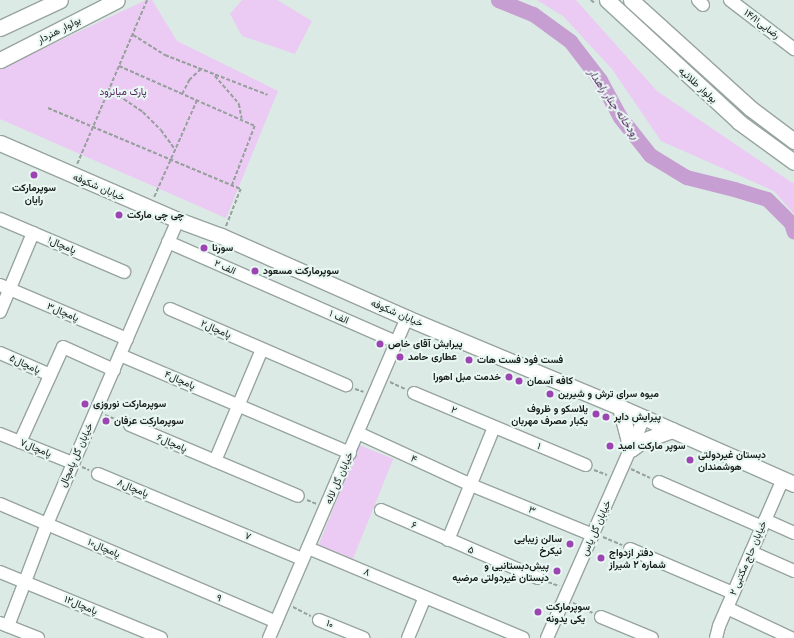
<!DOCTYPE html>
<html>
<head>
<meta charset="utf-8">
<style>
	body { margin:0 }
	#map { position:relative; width:794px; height:638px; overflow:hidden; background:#dceae5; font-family:Helvetica,Vazirmatn,sans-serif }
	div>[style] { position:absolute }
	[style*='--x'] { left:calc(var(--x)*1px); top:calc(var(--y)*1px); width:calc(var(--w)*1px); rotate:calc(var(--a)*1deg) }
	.green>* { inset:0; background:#ebcaf4; transform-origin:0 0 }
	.river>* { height:15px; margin:-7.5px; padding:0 7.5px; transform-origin:7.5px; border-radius:7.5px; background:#c69ed1 }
	.path>* { height:1.5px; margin-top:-0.75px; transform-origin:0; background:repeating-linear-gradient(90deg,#96a09c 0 4px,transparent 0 6px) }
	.roads { filter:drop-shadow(1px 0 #97a4a0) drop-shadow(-1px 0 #97a4a0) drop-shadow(0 1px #97a4a0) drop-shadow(0 -1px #97a4a0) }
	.minor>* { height:12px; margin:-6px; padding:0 6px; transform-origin:6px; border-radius:6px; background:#fff }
	.major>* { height:15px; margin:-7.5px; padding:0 7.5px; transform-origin:7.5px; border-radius:7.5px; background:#fff }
	.dots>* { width:11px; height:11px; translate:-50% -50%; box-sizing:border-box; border:2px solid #e9f7f3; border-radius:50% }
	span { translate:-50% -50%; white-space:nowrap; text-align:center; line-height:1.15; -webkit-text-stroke:4px #e9f7f3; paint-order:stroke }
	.street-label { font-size:10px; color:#161b19 }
	.park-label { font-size:10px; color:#52205e }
	.poi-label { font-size:10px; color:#161b19; font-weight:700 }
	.left { translate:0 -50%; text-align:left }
	.right { translate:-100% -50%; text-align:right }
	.water-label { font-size:11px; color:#4c1b58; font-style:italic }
</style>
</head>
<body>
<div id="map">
	<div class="green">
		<i style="clip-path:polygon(146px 0,152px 0,177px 41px,278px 91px,226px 218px,0 119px,0 69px)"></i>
		<i style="clip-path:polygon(242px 0,277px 0,312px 21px,295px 54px,242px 36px,230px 14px)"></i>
		<i style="clip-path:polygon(537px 0,576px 0,657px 91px,794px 184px,794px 214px,774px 191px,661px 141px,612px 69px,563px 16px)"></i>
		<i style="clip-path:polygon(733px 107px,737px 108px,794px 147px,794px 157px,739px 116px)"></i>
		<i style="left:359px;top:445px;width:37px;height:108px;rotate:22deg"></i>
	</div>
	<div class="river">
		<i style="--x:498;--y:0;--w:38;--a:22"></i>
		<i style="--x:533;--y:14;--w:46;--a:36.1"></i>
		<i style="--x:570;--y:41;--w:49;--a:52.4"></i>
		<i style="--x:600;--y:80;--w:42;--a:61.6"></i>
		<i style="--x:620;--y:117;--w:48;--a:51.7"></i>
		<i style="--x:650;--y:155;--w:42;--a:31.4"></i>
		<i style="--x:686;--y:177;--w:49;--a:14"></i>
		<i style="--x:734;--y:189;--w:34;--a:17"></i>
		<i style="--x:767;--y:199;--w:34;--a:45"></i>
		<i style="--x:791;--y:223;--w:9;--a:72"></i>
	</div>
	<div class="path">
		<i style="--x:591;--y:0;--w:6;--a:39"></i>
		<i style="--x:133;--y:35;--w:38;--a:32"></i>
		<i style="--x:165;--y:55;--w:110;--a:21.2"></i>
		<i style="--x:119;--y:66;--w:149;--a:23.8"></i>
		<i style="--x:255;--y:126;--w:64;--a:111"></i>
		<i style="--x:215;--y:76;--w:37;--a:49"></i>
		<i style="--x:239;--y:104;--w:15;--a:79"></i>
		<i style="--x:109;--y:89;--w:41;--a:34.1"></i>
		<i style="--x:143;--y:112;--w:25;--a:45"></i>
		<i style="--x:161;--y:130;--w:24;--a:54"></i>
		<i style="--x:182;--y:94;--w:16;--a:-63"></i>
		<i style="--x:189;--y:80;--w:16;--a:-43"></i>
		<i style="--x:48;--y:108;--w:209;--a:22.8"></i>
		<i style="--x:241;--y:189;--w:41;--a:111.5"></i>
		<i style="--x:77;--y:164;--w:178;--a:-66.9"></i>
		<i style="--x:154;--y:197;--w:106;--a:-66.1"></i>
		<i style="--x:390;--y:382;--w:17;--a:25"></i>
		<i style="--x:355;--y:389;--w:9;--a:18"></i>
		<i style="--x:105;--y:415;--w:16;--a:22"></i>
		<i style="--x:82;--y:467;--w:8;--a:23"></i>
		<i style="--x:631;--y:469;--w:21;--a:25"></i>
		<i style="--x:594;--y:470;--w:14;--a:21"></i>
		<i style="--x:307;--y:500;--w:11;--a:22"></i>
		<i style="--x:603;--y:537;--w:21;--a:23"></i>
		<i style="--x:548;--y:582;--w:12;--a:20"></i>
		<i style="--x:573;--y:603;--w:22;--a:27"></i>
		<i style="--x:293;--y:607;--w:20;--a:27"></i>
	</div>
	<div class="roads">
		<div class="minor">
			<i style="--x:698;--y:0;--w:7;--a:45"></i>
			<i style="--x:730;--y:0;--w:81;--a:37.4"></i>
			<i style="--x:0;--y:219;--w:135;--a:23.1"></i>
			<i style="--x:168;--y:242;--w:249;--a:23.7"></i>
			<i style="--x:0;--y:285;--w:138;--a:23"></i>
			<i style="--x:170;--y:309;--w:192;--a:23.4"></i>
			<i style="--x:0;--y:312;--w:86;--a:-67.3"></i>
			<i style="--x:0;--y:353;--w:55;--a:23.7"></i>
			<i style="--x:120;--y:355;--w:250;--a:23.1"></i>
			<i style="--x:414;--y:393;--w:186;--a:22.8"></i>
			<i style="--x:130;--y:425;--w:182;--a:22.9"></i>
			<i style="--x:358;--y:433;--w:124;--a:24.7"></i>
			<i style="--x:471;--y:485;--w:132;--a:22.3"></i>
			<i style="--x:0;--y:434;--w:79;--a:21.7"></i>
			<i style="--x:20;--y:442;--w:104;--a:-65.6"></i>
			<i style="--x:63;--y:347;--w:56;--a:24.3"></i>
			<i style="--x:215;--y:461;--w:121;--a:-67.2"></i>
			<i style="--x:98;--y:474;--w:221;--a:22.6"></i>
			<i style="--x:659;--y:482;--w:112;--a:23.6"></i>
			<i style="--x:0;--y:504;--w:300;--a:23.1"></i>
			<i style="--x:381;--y:510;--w:171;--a:23.4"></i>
			<i style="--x:765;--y:520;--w:32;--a:24"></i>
			<i style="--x:448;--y:540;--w:122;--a:-67.8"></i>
			<i style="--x:308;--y:548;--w:233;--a:22.7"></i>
			<i style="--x:630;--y:549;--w:112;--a:23.1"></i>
			<i style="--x:751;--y:552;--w:47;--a:23.8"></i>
			<i style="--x:0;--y:572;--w:174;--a:22.3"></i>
			<i style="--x:727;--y:608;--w:71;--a:25.1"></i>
			<i style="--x:601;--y:617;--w:55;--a:22.4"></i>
			<i style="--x:319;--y:620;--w:48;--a:22.2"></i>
			<i style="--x:0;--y:623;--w:41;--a:21.5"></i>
			<i style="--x:8;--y:626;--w:109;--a:-69.1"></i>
			<i style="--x:47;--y:524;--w:331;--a:-66.7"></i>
			<i style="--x:269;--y:638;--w:348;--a:-66.7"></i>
			<i style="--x:408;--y:638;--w:44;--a:-67.5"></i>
			<i style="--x:547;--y:638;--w:240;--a:-66.2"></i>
			<i style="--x:716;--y:638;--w:12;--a:-76"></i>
			<i style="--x:719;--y:626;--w:160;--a:-66.5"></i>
		</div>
		<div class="major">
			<i style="--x:607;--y:0;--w:180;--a:42.7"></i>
			<i style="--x:739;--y:122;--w:68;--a:36"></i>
			<i style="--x:631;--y:0;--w:161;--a:42.2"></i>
			<i style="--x:750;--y:108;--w:55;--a:36.9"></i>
			<i style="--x:0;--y:28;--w:66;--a:-25"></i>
			<i style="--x:0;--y:60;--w:131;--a:-27.1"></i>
			<i style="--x:0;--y:143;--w:194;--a:23.4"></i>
			<i style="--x:178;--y:220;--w:46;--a:20.4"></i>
			<i style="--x:221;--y:236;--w:203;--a:23.8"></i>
			<i style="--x:407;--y:318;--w:231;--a:22.7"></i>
			<i style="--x:620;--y:407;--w:190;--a:23.9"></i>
			<i style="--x:620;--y:407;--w:43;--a:75.3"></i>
			<i style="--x:631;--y:449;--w:14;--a:-36"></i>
			<i style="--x:642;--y:441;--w:32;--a:-20"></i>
		</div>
	</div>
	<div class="dots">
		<i style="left:34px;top:175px;background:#9c44b1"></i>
		<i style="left:119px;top:215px;background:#9c44b1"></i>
		<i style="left:204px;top:248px;background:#9c44b1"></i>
		<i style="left:255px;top:271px;background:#9c44b1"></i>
		<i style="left:380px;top:344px;background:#9c44b1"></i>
		<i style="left:400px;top:357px;background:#9c44b1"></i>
		<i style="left:469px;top:360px;background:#9c44b1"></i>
		<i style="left:509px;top:377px;background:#9c44b1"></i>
		<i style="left:519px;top:381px;background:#9c44b1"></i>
		<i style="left:550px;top:394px;background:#9c44b1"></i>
		<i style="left:85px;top:404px;background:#9c44b1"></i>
		<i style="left:596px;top:414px;background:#9c44b1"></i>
		<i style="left:606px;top:417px;background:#9c44b1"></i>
		<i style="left:106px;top:421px;background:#9c44b1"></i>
		<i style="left:610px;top:446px;background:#9c44b1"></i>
		<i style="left:690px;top:460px;background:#9c44b1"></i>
		<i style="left:570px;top:544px;background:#9c44b1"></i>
		<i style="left:601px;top:558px;background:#9c44b1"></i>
		<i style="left:557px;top:571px;background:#9c44b1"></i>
		<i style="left:538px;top:612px;background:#9c44b1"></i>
	</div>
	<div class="street-label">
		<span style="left:762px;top:24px;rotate:37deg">رضایی۱۴/۱۱</span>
		<span style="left:59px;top:30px;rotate:-27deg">بولوار هنردار</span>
		<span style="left:698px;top:85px;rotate:42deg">بولوار طلائیه</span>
		<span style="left:99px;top:187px;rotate:23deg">خیابان شکوفه</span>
		<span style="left:62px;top:245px;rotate:23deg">پامچال۱</span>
		<span style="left:225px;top:267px;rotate:24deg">۲ الف</span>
		<span style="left:63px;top:312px;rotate:23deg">پامچال۳</span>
		<span style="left:397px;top:313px;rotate:23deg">خیابان شکوفه</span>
		<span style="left:339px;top:317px;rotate:24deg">۱ الف</span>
		<span style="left:216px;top:329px;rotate:23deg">پامچال۲</span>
		<span style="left:25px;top:364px;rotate:24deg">پامچال۵</span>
		<span style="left:180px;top:380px;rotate:23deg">پامچال۴</span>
		<span style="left:454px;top:410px;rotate:23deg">۲</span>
		<span style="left:172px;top:443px;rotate:23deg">پامچال۶</span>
		<span style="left:539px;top:446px;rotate:23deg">۱</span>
		<span style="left:36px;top:448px;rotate:22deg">پامچال۷</span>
		<span style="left:76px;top:455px;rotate:-66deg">خیابان گل پامچال</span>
		<span style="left:414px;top:459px;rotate:24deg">۴</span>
		<span style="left:339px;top:478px;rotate:-66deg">خیابان گل لاله</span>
		<span style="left:133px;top:488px;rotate:22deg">پامچال۸</span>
		<span style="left:532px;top:510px;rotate:23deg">۳</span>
		<span style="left:414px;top:525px;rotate:24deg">۶</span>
		<span style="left:596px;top:528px;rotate:-66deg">خیابان گل یاس</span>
		<span style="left:248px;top:536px;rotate:22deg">۷</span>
		<span style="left:104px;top:548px;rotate:23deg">پامچال۱۰</span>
		<span style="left:471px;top:550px;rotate:23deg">۵</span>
		<span style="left:748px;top:558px;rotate:-67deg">خیابان حاج مکتبی ۲</span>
		<span style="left:367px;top:572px;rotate:23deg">۸</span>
		<span style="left:219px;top:598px;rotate:23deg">۹</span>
		<span style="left:81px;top:605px;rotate:22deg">پامچال۱۲</span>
		<span style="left:330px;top:624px;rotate:23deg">۱۰</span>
	</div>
	<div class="park-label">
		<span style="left:123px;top:92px">پارک میانرود</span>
	</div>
	<div class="poi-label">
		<span style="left:34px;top:193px">سوپرمارکت<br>رایان</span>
		<span class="left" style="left:127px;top:215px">چی چی مارکت</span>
		<span class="left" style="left:212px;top:248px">سورنا</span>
		<span class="left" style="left:263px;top:271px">سوپرمارکت مسعود</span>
		<span class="left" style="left:388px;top:344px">پیرایش آقای خاص</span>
		<span class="left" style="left:408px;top:357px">عطاری حامد</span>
		<span class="left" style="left:477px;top:360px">فست فود فست هات</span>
		<span class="right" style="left:501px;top:377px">خدمت مبل اهورا</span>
		<span class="left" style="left:527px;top:381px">کافه آسمان</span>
		<span class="left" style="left:558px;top:394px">میوه سرای ترش و شیرین</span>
		<span class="left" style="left:93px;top:404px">سوپرمارکت نوروزی</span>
		<span class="right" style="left:588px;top:414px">پلاسکو و ظروف<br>یکبار مصرف مهربان</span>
		<span class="left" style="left:614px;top:417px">پیرایش داپر</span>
		<span class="left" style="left:114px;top:421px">سوپرمارکت عرفان</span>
		<span class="left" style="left:618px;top:446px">سوپر مارکت امید</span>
		<span class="left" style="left:698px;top:460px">دبستان غیردولتی<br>هوشمندان</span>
		<span class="right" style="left:562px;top:544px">سالن زیبایی<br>نیکرخ</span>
		<span class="left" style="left:609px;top:558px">دفتر ازدواج<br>شماره ۲ شیراز</span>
		<span class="right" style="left:549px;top:571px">پیش‌دبستانیی و<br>دبستان غیردولتی مرضیه</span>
		<span class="left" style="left:546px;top:612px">سوپرمارکت<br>یکی یدونه</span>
	</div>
	<div class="water-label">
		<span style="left:614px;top:104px;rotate:56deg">رودخانه چنار راهدار</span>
	</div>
</div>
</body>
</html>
